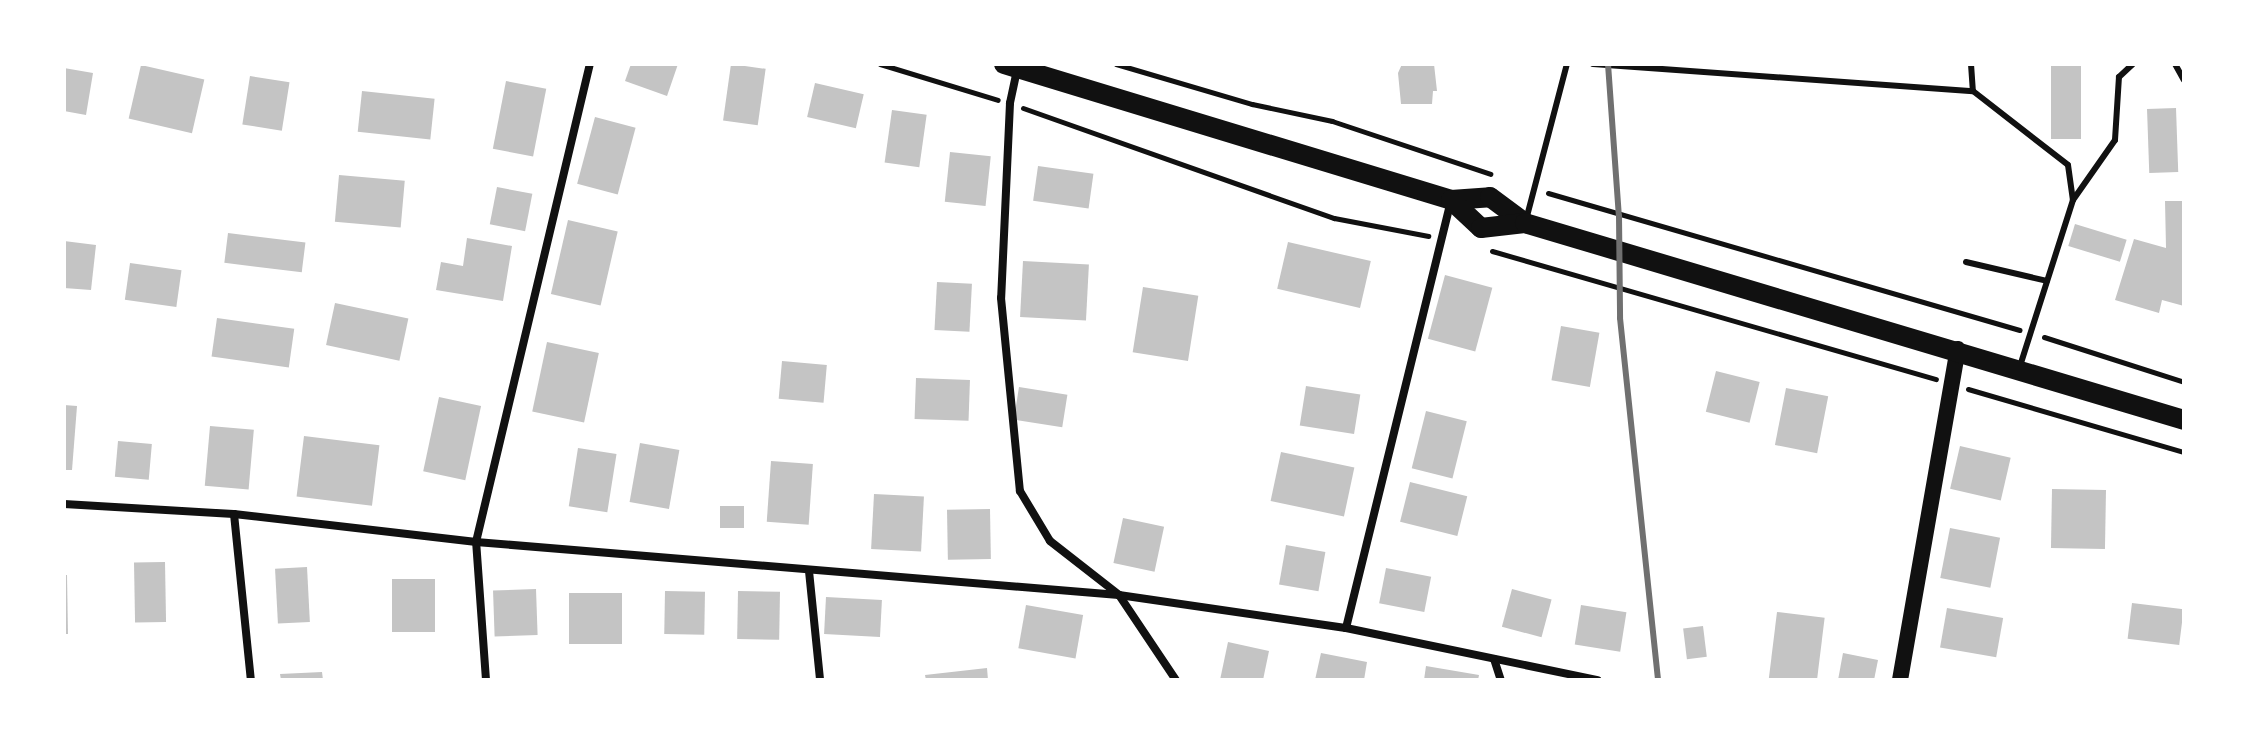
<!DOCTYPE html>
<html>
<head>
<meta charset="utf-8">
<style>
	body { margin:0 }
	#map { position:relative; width:2248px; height:744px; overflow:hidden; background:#fff; font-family:"PT Sans Narrow",sans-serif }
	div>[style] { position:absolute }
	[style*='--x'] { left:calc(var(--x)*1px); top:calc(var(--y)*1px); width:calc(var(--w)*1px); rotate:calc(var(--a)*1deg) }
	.building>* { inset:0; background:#c4c4c4; transform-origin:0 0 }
	.path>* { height:5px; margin:-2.5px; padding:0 2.5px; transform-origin:2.5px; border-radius:2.5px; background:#111 }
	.service>* { height:6px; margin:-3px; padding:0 3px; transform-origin:3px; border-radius:3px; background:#111 }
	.minor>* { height:8px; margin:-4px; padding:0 4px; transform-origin:4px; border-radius:4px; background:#111 }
	.secondary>* { height:16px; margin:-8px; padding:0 8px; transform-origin:8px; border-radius:8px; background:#111 }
	.primary>* { height:20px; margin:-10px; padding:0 10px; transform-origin:10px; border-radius:10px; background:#111 }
	.rail>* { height:6px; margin:-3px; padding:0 3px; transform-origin:3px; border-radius:3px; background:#707070 }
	span { translate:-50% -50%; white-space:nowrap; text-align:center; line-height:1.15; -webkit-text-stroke:6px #fff; paint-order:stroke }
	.frame { position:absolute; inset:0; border:66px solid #fff; pointer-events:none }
</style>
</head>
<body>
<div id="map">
	<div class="building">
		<i style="clip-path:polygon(631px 64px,678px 64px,667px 96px,625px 81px)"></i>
		<i style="left:731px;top:64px;width:35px;height:57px;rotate:8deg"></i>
		<i style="clip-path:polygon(1402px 64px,1434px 64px,1437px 91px,1433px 91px,1432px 104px,1401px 104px,1398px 73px)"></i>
		<i style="left:2051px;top:64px;width:30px;height:75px"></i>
		<i style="left:141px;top:65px;width:65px;height:55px;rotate:13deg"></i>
		<i style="clip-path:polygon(64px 68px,93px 73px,86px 115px,64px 111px)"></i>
		<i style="left:250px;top:76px;width:40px;height:49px;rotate:9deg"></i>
		<i style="left:506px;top:81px;width:41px;height:69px;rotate:11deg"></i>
		<i style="left:815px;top:83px;width:50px;height:35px;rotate:13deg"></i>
		<i style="left:362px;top:91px;width:73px;height:41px;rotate:6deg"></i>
		<i style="left:2176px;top:108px;width:64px;height:29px;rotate:88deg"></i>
		<i style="left:892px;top:110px;width:35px;height:53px;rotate:8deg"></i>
		<i style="left:595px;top:117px;width:42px;height:69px;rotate:15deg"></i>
		<i style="left:950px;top:152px;width:41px;height:50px;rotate:6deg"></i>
		<i style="left:1038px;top:166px;width:56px;height:35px;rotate:8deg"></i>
		<i style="left:339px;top:175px;width:66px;height:47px;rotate:5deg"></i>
		<i style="left:497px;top:187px;width:36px;height:38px;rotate:11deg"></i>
		<i style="clip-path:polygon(2165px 201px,2184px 201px,2184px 306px,2162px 300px,2159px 313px,2115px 300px,2134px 239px,2166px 248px)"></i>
		<i style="left:568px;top:220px;width:51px;height:76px;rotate:13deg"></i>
		<i style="left:2075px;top:224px;width:54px;height:23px;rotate:17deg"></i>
		<i style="left:228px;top:233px;width:78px;height:30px;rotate:7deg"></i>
		<i style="clip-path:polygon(467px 238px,512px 246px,503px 301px,436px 290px,441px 262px,463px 266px)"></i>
		<i style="clip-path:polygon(64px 241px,96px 245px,91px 290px,64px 288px)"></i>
		<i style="left:1288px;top:242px;width:85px;height:48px;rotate:13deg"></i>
		<i style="left:1023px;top:261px;width:66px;height:56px;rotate:3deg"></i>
		<i style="left:130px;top:263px;width:52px;height:37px;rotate:8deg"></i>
		<i style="left:1445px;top:275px;width:49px;height:66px;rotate:15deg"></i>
		<i style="left:937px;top:282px;width:35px;height:48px;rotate:3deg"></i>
		<i style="left:1143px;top:287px;width:56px;height:66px;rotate:9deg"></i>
		<i style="left:335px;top:303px;width:75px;height:43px;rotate:12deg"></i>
		<i style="left:217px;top:318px;width:78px;height:39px;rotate:8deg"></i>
		<i style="left:1561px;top:326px;width:39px;height:55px;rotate:10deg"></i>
		<i style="left:547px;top:342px;width:53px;height:71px;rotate:12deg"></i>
		<i style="left:782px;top:361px;width:45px;height:38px;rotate:5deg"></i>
		<i style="left:1716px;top:371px;width:45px;height:42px;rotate:14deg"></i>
		<i style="left:916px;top:378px;width:54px;height:41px;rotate:2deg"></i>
		<i style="left:1306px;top:386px;width:55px;height:40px;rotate:9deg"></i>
		<i style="left:1019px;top:387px;width:49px;height:33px;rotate:9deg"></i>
		<i style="left:1786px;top:388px;width:43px;height:58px;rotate:11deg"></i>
		<i style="left:439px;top:397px;width:43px;height:76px;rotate:12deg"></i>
		<i style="clip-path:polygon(64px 405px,77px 406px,72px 470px,64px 470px)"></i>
		<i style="left:1426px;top:411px;width:42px;height:59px;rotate:14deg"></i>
		<i style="left:210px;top:426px;width:44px;height:60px;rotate:5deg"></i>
		<i style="left:304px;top:436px;width:76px;height:61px;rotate:7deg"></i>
		<i style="left:118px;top:441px;width:34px;height:36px;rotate:5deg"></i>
		<i style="left:640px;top:443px;width:40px;height:60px;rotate:10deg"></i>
		<i style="left:1960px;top:446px;width:52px;height:44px;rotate:13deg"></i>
		<i style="left:578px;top:448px;width:39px;height:59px;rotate:9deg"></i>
		<i style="left:1281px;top:452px;width:75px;height:50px;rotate:12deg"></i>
		<i style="left:771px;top:461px;width:42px;height:61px;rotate:4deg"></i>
		<i style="left:1410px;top:482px;width:59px;height:41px;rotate:14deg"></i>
		<i style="left:2052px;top:489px;width:54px;height:59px;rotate:1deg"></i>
		<i style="left:874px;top:494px;width:50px;height:55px;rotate:3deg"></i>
		<i style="left:720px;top:506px;width:24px;height:22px"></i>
		<i style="left:990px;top:509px;width:50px;height:43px;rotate:89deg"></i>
		<i style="left:1123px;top:518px;width:42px;height:46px;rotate:12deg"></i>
		<i style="left:1950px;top:528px;width:51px;height:51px;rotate:11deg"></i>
		<i style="left:1286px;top:545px;width:40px;height:40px;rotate:10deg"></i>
		<i style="left:165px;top:562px;width:60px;height:31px;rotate:89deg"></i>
		<i style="left:307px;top:567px;width:55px;height:32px;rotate:87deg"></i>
		<i style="left:1386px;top:568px;width:46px;height:36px;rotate:11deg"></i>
		<i style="clip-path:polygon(64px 575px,67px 575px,68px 634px,64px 634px)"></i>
		<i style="left:392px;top:579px;width:43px;height:53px"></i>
		<i style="left:536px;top:589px;width:46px;height:43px;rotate:88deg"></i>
		<i style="left:1512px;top:589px;width:41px;height:39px;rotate:15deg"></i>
		<i style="left:665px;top:591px;width:40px;height:43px;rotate:1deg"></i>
		<i style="left:738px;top:591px;width:42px;height:48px;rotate:1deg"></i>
		<i style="left:569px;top:593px;width:53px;height:51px"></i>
		<i style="left:826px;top:597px;width:56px;height:37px;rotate:3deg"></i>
		<i style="left:2132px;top:603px;width:52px;height:36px;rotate:7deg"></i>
		<i style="left:1026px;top:605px;width:58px;height:44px;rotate:10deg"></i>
		<i style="left:1581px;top:605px;width:46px;height:40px;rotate:9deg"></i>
		<i style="left:1947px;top:608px;width:57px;height:40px;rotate:10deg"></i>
		<i style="left:1777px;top:612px;width:48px;height:69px;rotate:7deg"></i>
		<i style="left:1703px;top:626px;width:31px;height:20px;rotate:83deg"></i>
		<i style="clip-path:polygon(1228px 642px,1269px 651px,1263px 680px,1220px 680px)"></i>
		<i style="clip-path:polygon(1321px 653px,1367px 662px,1364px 680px,1315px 680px)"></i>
		<i style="clip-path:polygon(1843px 653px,1878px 660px,1874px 680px,1838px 680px)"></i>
		<i style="clip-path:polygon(1426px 666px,1479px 675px,1478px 680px,1424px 680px)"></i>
		<i style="clip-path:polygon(987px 668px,988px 680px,926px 680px,925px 675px)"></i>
		<i style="clip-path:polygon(322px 672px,323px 680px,281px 680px,280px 674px)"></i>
	</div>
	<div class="path">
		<i style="--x:880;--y:64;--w:123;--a:17"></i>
		<i style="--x:1116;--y:64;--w:142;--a:16.4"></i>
		<i style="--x:1252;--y:104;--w:82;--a:12"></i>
		<i style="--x:1332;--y:121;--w:167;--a:18.5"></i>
		<i style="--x:1023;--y:108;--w:330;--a:19.5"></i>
		<i style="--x:1334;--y:218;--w:96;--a:10.8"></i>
		<i style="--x:1548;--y:193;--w:491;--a:16.2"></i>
		<i style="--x:1492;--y:251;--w:462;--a:16.1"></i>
		<i style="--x:2044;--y:337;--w:147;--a:17.8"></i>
		<i style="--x:1968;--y:389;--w:225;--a:16.3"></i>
	</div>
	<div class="service">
		<i style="--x:1593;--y:64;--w:381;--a:4.1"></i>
		<i style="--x:1973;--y:91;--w:120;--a:37.9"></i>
		<i style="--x:2068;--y:165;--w:35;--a:82"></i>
		<i style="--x:2073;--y:200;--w:174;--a:107.7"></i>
		<i style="--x:1971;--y:64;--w:27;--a:86"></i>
		<i style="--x:2175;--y:64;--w:18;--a:61"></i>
		<i style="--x:2073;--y:200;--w:73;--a:-55"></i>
		<i style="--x:2115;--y:140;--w:63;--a:-86.4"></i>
		<i style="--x:2119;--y:77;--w:19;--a:-43"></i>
		<i style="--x:1526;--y:220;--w:161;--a:-75.3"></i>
		<i style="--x:1966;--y:262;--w:83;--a:13.2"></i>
	</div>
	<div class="minor">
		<i style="--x:1017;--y:70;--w:34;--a:102"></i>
		<i style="--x:1010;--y:103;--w:195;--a:92.6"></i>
		<i style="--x:1001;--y:298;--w:194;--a:84.4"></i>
		<i style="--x:1020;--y:491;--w:58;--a:59"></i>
		<i style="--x:1050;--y:541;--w:88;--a:38"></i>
		<i style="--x:1119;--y:595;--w:102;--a:56.2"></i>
		<i style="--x:64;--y:504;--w:170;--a:3.4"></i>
		<i style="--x:234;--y:514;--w:244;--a:6.6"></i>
		<i style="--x:476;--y:542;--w:645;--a:4.71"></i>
		<i style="--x:1119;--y:595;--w:229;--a:8.3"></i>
		<i style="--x:1346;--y:628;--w:257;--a:11.7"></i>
		<i style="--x:234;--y:514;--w:167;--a:84.2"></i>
		<i style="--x:809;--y:571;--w:110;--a:84.2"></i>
		<i style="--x:1346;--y:628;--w:440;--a:-76.2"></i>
		<i style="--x:1494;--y:659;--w:22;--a:72"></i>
		<i style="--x:486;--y:680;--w:138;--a:-94.1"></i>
		<i style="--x:476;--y:542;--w:491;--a:-76.6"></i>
	</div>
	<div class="secondary">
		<i style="--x:1900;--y:680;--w:336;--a:-80.1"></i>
	</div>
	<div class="primary">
		<i style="--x:1004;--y:64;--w:467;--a:16.9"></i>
		<i style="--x:1451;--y:200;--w:39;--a:-4"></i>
		<i style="--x:1490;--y:197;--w:44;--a:36.6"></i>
		<i style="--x:1451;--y:200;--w:41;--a:43"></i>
		<i style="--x:1481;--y:228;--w:44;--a:-6.5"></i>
		<i style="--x:1525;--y:223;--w:688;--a:16.64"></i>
	</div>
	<div class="rail">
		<i style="--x:1608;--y:64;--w:152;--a:85.9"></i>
		<i style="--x:1619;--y:216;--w:102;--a:89.4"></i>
		<i style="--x:1620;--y:318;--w:364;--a:84"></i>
	</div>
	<div class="frame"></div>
</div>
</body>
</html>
